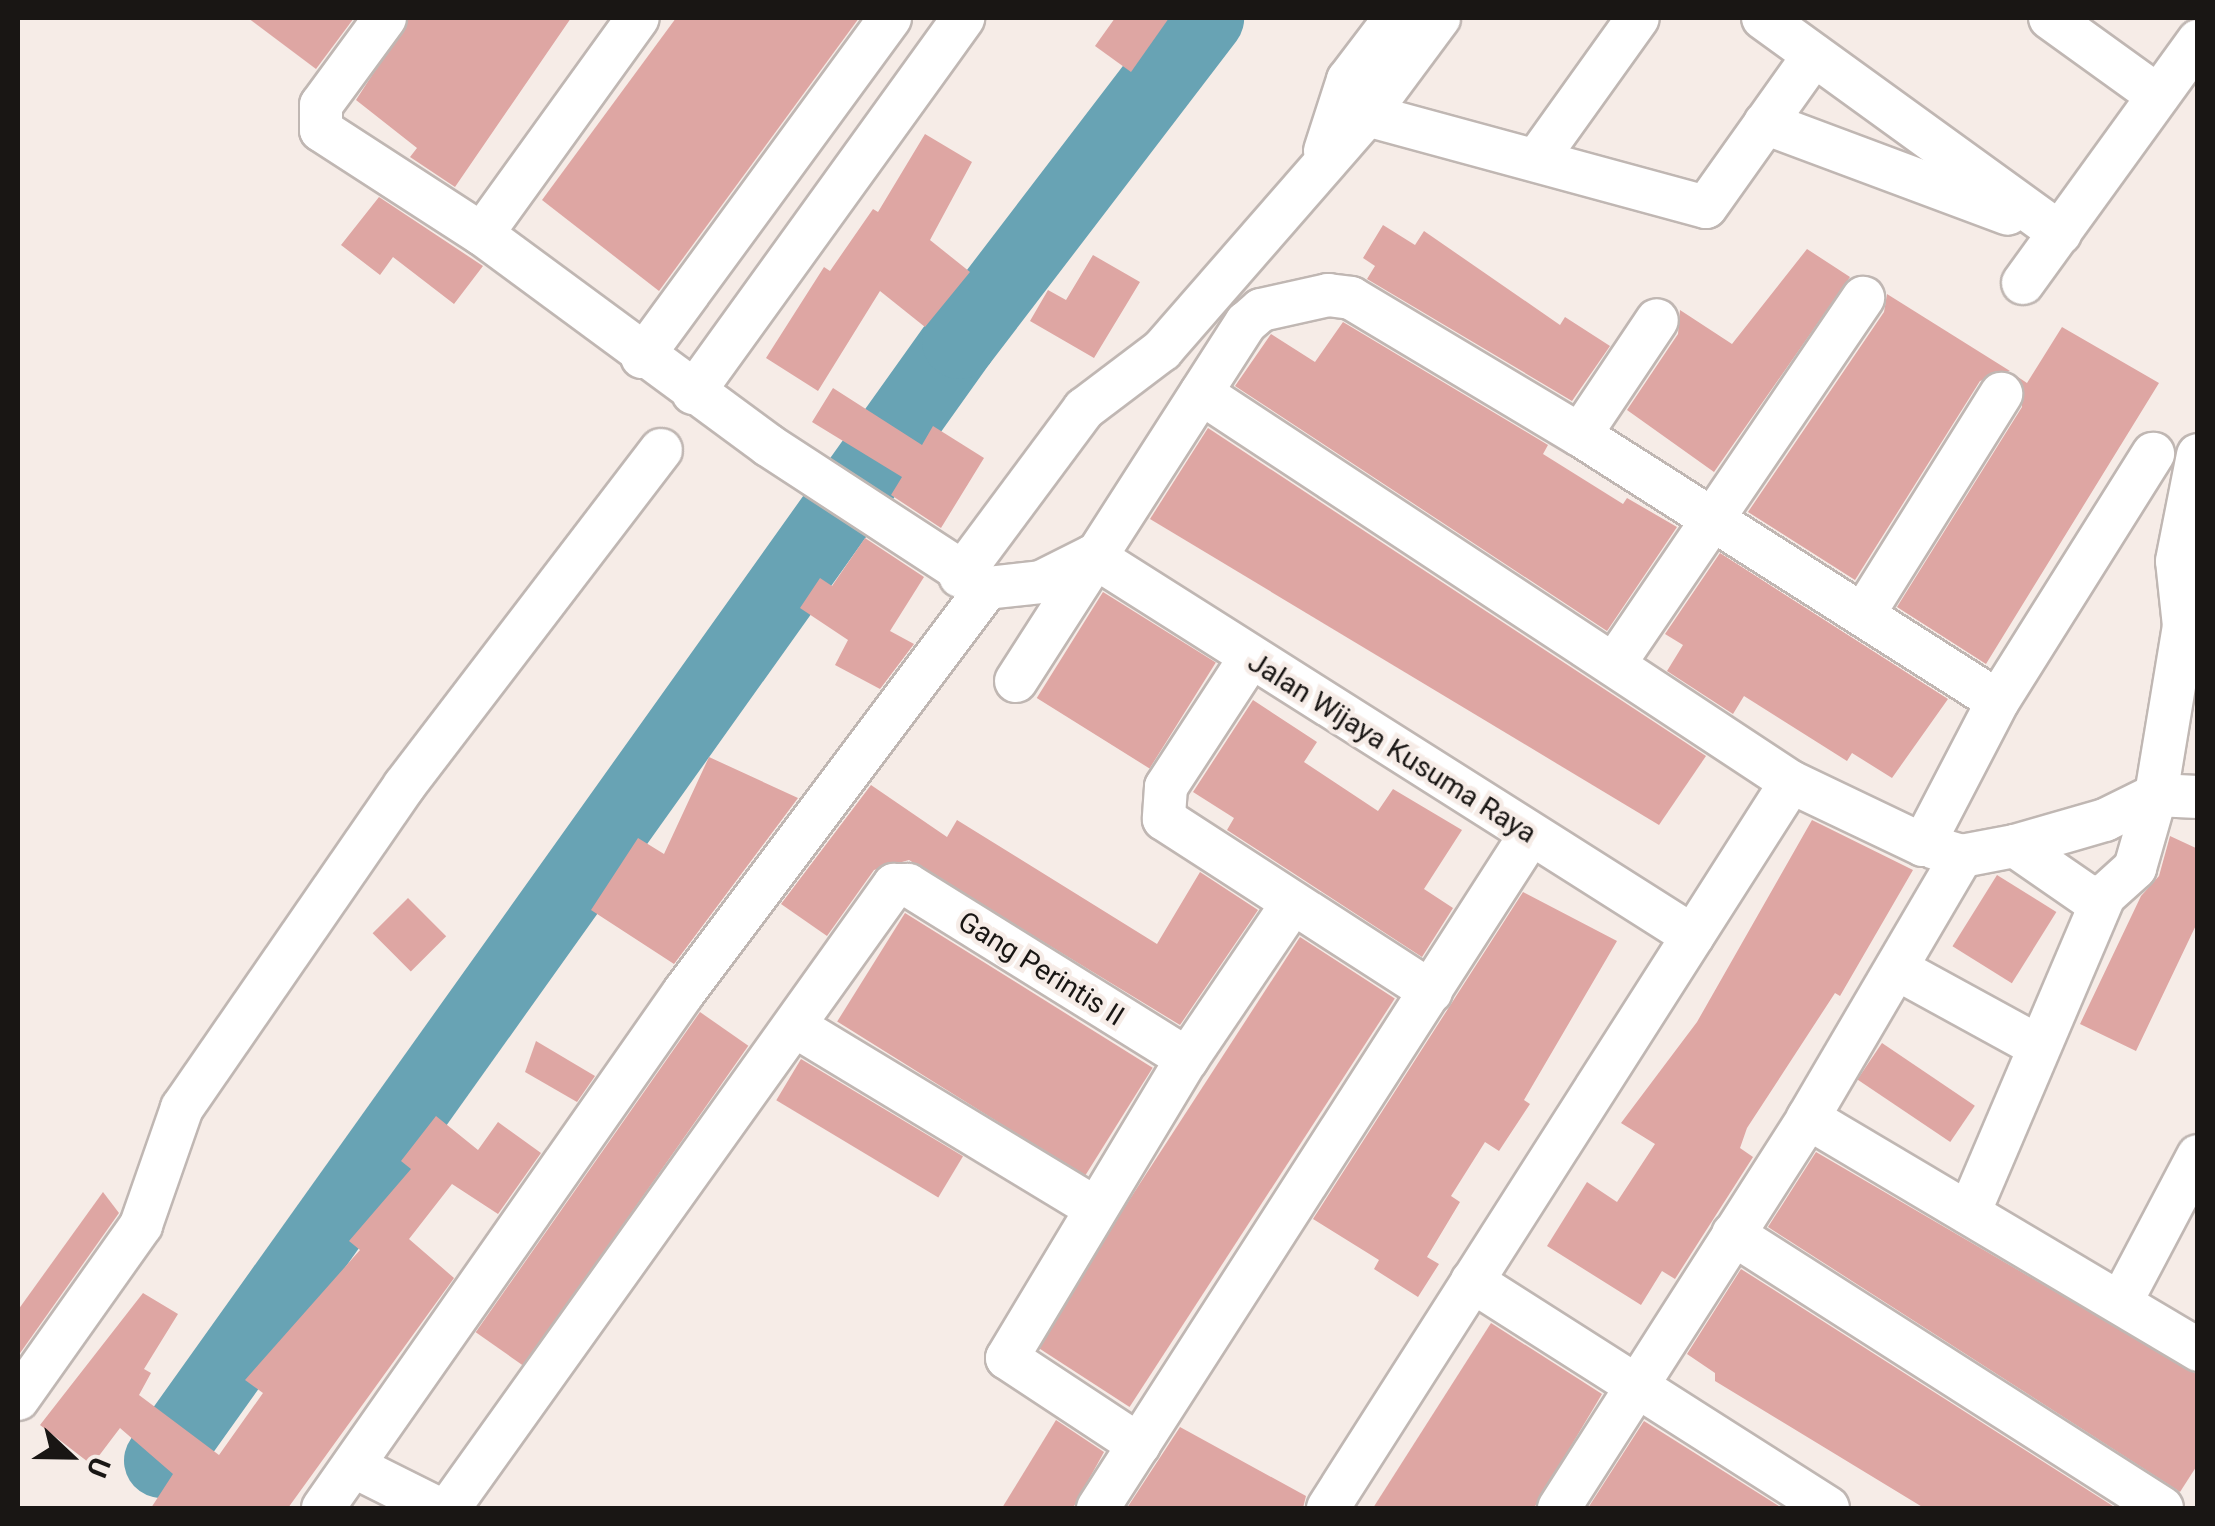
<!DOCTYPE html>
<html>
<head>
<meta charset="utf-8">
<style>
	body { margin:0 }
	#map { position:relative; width:2215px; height:1526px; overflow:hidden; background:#f6ece7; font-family:Roboto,sans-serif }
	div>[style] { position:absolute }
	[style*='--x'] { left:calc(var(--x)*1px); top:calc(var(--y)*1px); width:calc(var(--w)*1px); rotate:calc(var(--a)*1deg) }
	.river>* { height:75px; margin:-37.5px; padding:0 37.5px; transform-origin:37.5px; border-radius:37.5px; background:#68a3b4 }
	.building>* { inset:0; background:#dea6a3; transform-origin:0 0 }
	.roads { filter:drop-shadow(2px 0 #c0b7b3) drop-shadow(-2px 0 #c0b7b3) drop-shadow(0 2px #c0b7b3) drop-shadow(0 -2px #c0b7b3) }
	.street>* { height:42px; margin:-21px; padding:0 21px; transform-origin:21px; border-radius:21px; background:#fff }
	span { translate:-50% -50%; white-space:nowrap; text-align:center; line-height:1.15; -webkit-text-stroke:9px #f6ece7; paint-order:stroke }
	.street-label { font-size:28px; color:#191614 }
	.frame { position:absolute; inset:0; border:20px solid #191614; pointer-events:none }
	.north { position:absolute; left:20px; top:1406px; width:100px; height:100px; -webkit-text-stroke:8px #f6ece7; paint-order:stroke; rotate:112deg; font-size:28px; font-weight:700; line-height:40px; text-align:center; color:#191614 }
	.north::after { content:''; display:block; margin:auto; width:35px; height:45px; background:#191614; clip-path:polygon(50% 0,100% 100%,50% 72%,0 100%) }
</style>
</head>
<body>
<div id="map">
	<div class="river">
		<i style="--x:161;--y:1460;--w:1374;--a:-54.51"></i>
		<i style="--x:959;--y:341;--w:407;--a:-52.6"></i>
	</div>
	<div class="building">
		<i style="clip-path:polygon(248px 18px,354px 18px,316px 69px)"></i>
		<i style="clip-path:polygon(409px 18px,571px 18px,455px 187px,410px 157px,417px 148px,356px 100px)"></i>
		<i style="clip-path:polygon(676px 18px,859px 18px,659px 291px,542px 200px)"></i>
		<i style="clip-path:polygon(1115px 18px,1169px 18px,1131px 72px,1095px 46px)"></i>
		<i style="clip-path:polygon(925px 134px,972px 162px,930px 240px,970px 272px,925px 327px,880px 291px,818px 391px,766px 358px,824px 267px,830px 271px,873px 209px,878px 212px)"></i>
		<i style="clip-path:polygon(379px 197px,483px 266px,454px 304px,393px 257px,380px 275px,341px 245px)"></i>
		<i style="clip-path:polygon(1383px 225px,1415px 245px,1424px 231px,1560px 325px,1565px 317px,1610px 346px,1572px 401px,1367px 279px,1375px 266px,1363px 258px)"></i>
		<i style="clip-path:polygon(1807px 249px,1850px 277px,1714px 472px,1627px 410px,1678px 334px,1680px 310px,1732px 344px)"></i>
		<i style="clip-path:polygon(1093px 255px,1140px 282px,1094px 358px,1030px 321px,1048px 290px,1066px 300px)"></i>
		<i style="clip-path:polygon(1887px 294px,2010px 371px,1980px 381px,1855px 580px,1748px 512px,1884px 312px)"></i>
		<i style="clip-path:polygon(1343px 322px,1548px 445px,1543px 454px,1623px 504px,1627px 498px,1677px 527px,1607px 631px,1235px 386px,1271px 334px,1315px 362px)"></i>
		<i style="clip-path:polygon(2062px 327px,2159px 383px,1986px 664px,1897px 607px,2022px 407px,2018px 377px,2027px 383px)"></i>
		<i style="clip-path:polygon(833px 388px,922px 445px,933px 426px,984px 458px,941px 528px,891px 495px,902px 477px,812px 422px)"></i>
		<i style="clip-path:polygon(1208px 428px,1706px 756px,1659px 825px,1150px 519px)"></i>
		<i style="clip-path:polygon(865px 538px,924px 577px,890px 631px,914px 644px,880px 689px,835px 665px,848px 640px,800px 608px,820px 578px,832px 586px)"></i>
		<i style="clip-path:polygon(1720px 553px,1948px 699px,1892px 778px,1852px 753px,1847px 761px,1744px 696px,1733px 714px,1667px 671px,1683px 645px,1665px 634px)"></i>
		<i style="left:1103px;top:592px;width:133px;height:125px;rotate:32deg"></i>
		<i style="clip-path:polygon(1253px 700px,1317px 742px,1304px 762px,1378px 811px,1393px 789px,1462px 830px,1424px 889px,1453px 908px,1422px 957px,1227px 830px,1234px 818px,1193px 792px)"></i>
		<i style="clip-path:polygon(709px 757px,798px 798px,674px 964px,591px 910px,638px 838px,664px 854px)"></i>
		<i style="clip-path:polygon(871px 785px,947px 837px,957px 820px,1157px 944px,1200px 872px,1258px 910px,1180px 1025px,909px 860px,874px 870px,827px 936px,781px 904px)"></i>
		<i style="clip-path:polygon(1812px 820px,1913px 870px,1840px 996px,1835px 993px,1747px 1128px,1740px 1148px,1753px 1157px,1675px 1279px,1662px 1271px,1641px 1305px,1547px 1246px,1587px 1182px,1617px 1202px,1655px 1144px,1621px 1123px,1697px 1022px)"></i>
		<i style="clip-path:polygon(2170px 836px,2198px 849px,2198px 921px,2136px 1051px,2080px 1024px,2141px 896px,2159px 876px)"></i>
		<i style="left:1997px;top:875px;width:70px;height:84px;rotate:32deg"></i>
		<i style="clip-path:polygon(1523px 892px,1617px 941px,1524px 1100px,1530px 1104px,1499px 1151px,1485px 1142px,1451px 1196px,1460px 1202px,1427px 1257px,1439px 1264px,1418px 1297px,1374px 1269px,1379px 1260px,1313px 1219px)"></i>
		<i style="left:408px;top:898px;width:54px;height:50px;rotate:45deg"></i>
		<i style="left:905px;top:913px;width:292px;height:128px;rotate:32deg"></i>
		<i style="left:1300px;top:937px;width:113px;height:487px;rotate:33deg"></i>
		<i style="left:700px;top:1012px;width:59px;height:391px;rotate:35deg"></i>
		<i style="clip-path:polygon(536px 1041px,595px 1076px,577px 1102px,525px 1072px)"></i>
		<i style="left:1882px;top:1043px;width:112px;height:44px;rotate:34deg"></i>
		<i style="left:801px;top:1059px;width:189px;height:48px;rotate:31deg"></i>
		<i style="clip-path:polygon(436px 1116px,478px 1150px,498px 1122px,541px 1153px,498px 1214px,452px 1184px,409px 1239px,454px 1278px,288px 1508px,151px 1508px,173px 1474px,120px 1428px,92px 1465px,40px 1425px,143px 1293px,178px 1314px,144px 1369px,151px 1373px,139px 1395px,219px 1455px,263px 1393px,245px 1380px,360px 1250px,349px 1241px,411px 1169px,401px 1161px)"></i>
		<i style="clip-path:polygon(1816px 1152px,2198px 1375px,2198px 1464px,2180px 1492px,1768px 1227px)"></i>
		<i style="clip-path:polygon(103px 1192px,119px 1213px,18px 1356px,18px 1310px)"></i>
		<i style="clip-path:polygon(1741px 1269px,2116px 1508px,1924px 1508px,1715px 1381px,1715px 1373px,1687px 1354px)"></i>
		<i style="clip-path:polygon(1491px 1323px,1602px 1394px,1534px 1508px,1373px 1508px)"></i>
		<i style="clip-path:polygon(1056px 1420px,1104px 1452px,1073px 1508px,1002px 1508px)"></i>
		<i style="clip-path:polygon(1644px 1421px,1782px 1508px,1588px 1508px)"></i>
		<i style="clip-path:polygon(1180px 1427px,1306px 1496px,1303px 1508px,1127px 1508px)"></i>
	</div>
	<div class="roads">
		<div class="street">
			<i style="--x:385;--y:18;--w:108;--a:126.3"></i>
			<i style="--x:321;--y:105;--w:25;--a:90"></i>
			<i style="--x:321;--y:130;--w:192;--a:32.9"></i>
			<i style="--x:482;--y:234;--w:355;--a:36.4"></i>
			<i style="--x:768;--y:445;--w:262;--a:33.1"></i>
			<i style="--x:987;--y:588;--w:54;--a:-6.3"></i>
			<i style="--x:1041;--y:582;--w:58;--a:-26.6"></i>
			<i style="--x:1093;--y:556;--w:710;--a:32.35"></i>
			<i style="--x:1763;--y:18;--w:367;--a:35.9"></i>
			<i style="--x:2050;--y:18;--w:133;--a:35.8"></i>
			<i style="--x:1367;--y:115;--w:351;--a:15.2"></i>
			<i style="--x:1706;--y:207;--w:186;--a:-54.6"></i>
			<i style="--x:1765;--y:123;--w:259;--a:20.5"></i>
			<i style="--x:1325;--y:151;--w:75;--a:-72.1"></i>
			<i style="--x:1348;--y:80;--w:78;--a:-52.8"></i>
			<i style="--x:1537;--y:159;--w:173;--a:-54.4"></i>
			<i style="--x:482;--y:234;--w:266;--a:-54.2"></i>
			<i style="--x:2023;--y:283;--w:299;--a:-54.1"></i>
			<i style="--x:642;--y:357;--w:420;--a:-53.8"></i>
			<i style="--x:693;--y:393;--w:462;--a:-54.2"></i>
			<i style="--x:1201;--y:393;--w:707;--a:33.4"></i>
			<i style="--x:1791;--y:782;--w:146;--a:25.5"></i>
			<i style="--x:1923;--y:845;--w:162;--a:-62.5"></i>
			<i style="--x:1998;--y:701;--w:292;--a:-57.9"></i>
			<i style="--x:1580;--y:435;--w:138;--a:-56.2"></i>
			<i style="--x:960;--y:576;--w:208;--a:-53.4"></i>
			<i style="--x:1084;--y:409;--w:98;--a:-37.1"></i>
			<i style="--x:1162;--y:350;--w:312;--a:-48.9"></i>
			<i style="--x:1367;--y:115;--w:121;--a:-53.4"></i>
			<i style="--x:1863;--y:615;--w:261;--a:-58"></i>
			<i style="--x:1250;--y:658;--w:154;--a:123.1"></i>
			<i style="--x:1166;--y:787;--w:32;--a:94"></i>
			<i style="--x:1164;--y:819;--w:318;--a:32.9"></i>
			<i style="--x:1617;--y:660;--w:438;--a:-55.8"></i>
			<i style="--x:1016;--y:681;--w:426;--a:-57.3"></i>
			<i style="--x:1246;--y:323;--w:20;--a:-41"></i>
			<i style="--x:1261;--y:310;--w:69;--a:-12.6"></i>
			<i style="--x:1328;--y:295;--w:23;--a:7"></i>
			<i style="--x:1351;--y:298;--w:267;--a:30.9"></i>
			<i style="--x:1580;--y:435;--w:495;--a:32.5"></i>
			<i style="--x:2015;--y:846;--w:94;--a:-16.1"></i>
			<i style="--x:2105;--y:820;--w:57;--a:-26.1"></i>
			<i style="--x:2156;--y:795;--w:42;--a:2.7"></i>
			<i style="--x:1935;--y:848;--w:28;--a:17"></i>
			<i style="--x:1962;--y:856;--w:54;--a:-10.7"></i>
			<i style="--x:2015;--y:846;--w:90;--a:34.6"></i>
			<i style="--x:2089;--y:897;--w:15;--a:-4"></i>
			<i style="--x:2104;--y:896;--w:42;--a:-42.1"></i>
			<i style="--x:2135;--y:868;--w:76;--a:-74"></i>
			<i style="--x:2156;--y:795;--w:171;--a:-80.6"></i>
			<i style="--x:2184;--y:626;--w:65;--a:-96.1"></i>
			<i style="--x:2177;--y:561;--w:108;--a:-78.8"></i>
			<i style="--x:1899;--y:970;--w:156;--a:28.7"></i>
			<i style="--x:798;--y:1028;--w:347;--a:31.2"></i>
			<i style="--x:1808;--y:1118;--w:454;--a:30.7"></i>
			<i style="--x:1969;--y:1213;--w:345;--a:-66.9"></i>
			<i style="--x:1733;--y:1234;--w:509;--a:32.57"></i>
			<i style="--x:1472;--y:1281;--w:422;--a:32.5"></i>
			<i style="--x:2121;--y:1302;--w:165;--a:-62.2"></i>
			<i style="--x:18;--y:1399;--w:213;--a:-54.7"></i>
			<i style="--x:141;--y:1225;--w:124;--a:-70.7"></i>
			<i style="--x:182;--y:1108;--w:391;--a:-55.4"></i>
			<i style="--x:404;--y:786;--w:423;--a:-52.6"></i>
			<i style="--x:1139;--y:1445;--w:158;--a:-146.6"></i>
			<i style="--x:1007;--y:1358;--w:349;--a:-59"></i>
			<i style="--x:1187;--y:1059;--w:184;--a:-55.9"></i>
			<i style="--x:353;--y:1466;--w:94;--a:26.6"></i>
			<i style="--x:323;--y:1508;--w:630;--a:-55.02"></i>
			<i style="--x:684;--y:992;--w:505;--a:-53.13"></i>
			<i style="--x:449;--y:1508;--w:766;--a:-54.46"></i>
			<i style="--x:894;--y:885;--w:14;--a:0"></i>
			<i style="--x:908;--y:885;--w:329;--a:31.9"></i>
			<i style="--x:1098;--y:1508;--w:800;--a:-57.3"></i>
			<i style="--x:1328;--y:1508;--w:861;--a:-57.47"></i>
			<i style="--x:1559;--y:1508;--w:463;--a:-57.4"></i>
			<i style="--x:1808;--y:1118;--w:304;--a:-59.6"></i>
		</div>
	</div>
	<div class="street-label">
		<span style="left:1392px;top:748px;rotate:32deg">Jalan Wijaya Kusuma Raya</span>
		<span style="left:1041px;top:969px;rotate:32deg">Gang Perintis II</span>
	</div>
	<div class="frame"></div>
	<div class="north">U</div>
</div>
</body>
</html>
